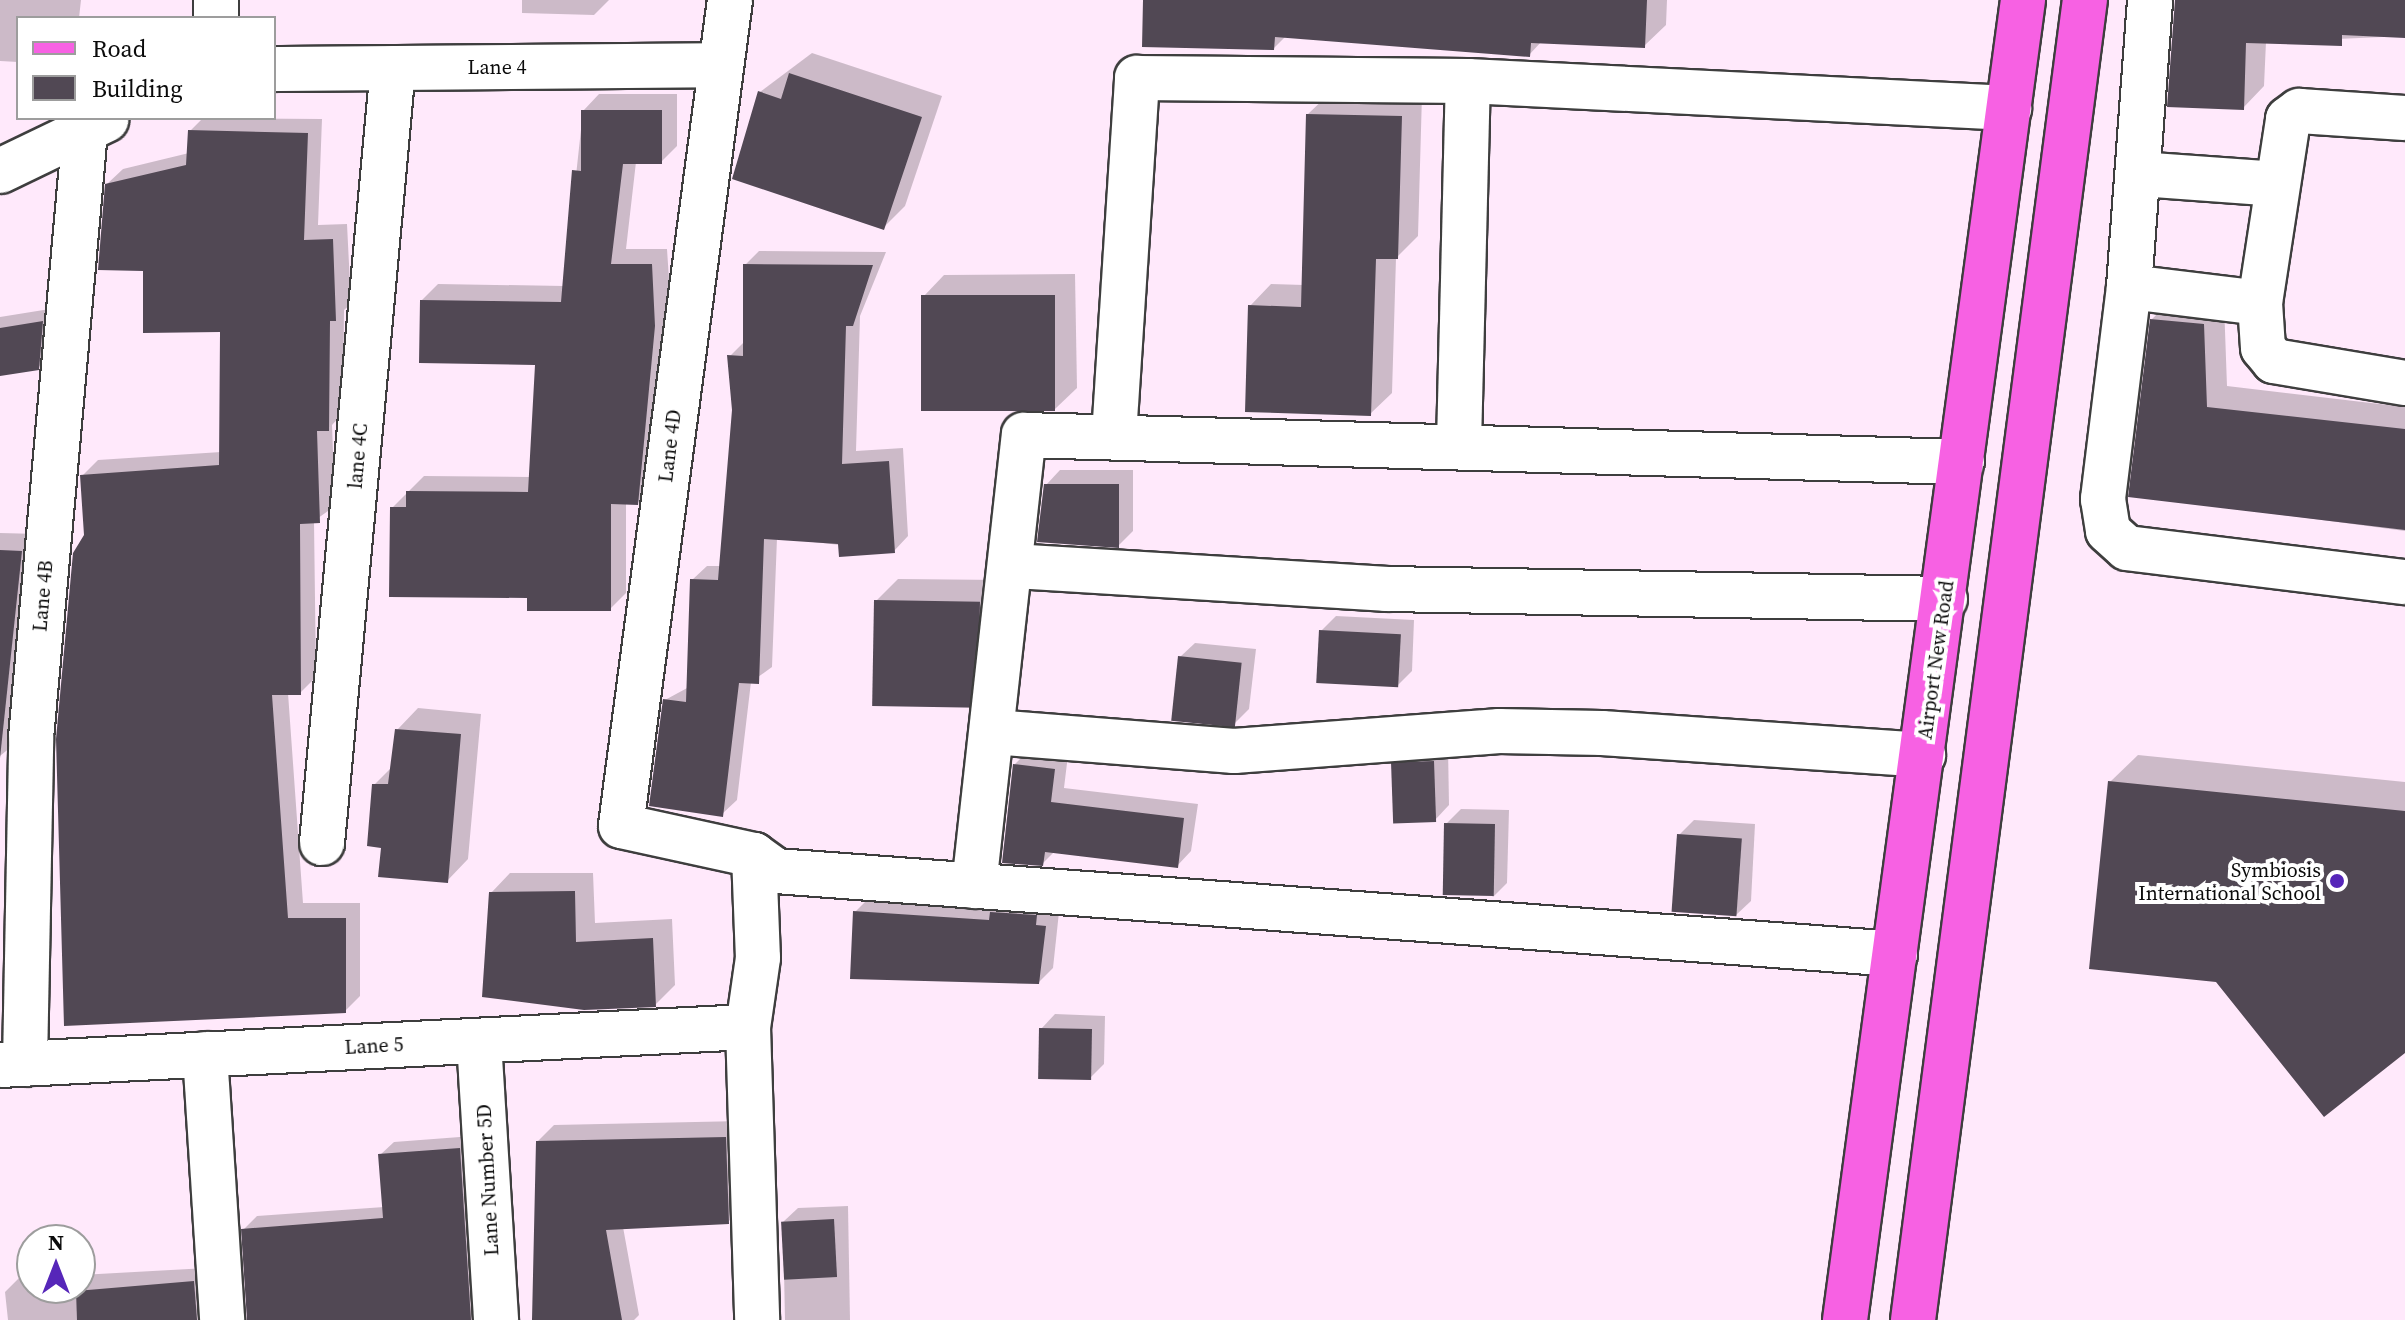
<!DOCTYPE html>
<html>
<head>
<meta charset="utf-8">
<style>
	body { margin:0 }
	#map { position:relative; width:2405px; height:1320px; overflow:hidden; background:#ffe9fb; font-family:"Source Serif 4",serif }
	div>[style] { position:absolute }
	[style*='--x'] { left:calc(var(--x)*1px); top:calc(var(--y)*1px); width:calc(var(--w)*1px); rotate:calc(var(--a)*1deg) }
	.shadow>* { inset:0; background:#0003 }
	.building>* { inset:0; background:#514854; transform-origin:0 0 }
	.roads { filter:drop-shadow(2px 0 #3e3e3e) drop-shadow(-2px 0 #3e3e3e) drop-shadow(0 2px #3e3e3e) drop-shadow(0 -2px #3e3e3e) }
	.minor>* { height:44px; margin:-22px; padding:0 22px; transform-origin:22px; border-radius:22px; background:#fff }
	.major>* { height:44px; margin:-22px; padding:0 22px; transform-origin:22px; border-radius:22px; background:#f761e3 }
	.dots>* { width:22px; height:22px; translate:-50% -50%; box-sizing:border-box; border:4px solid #fff; border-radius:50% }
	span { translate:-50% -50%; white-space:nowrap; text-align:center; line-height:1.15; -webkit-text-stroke:8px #fff; paint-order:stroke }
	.street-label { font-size:20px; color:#0b0b0b }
	.poi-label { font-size:20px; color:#0b0b0b }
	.right { translate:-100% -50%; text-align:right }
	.legend { position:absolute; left:16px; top:16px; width:260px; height:104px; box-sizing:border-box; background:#fff; border:2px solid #9d9d9d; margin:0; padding:10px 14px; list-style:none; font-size:24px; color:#0b0b0b }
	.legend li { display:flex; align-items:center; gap:16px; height:40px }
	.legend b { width:40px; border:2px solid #9d9d9d }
	.north { position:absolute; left:16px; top:1224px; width:80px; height:80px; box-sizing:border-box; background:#fff; border:2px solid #9d9d9d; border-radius:50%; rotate:0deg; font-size:22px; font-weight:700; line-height:32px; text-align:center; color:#0b0b0b }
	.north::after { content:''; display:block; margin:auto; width:28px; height:36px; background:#5626b9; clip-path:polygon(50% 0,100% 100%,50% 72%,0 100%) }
</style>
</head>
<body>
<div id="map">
	<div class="shadow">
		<i style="clip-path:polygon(0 0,81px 0,79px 18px,18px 18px,18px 62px,0 61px)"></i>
		<i style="clip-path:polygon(522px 0,609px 0,594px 15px,522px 13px)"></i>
		<i style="clip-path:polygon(1145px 0,1667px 0,1666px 25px,1644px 46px,1542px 41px,1529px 55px,1286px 36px,1274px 48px)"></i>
		<i style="clip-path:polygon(2177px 0,2405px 0,2405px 36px,2266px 42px,2264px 86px,2243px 108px)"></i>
		<i style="clip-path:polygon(812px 53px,942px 96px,905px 206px,884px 227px,760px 92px)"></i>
		<i style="clip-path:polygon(1330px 93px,1422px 95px,1418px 236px,1396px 258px,1392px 393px,1370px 414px,1250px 306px,1271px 284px,1304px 285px,1308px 114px)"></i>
		<i style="clip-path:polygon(599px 94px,677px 94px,677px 146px,661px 162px,636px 162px,626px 249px,667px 249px,671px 309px,653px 487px,637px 503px,626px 503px,626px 593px,610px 609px,529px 596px,392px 508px,424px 476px,531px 477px,537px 363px,422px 300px,438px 284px,564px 286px,583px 111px)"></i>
		<i style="clip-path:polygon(203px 118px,322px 119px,318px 225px,347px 224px,351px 304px,344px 310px,343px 413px,332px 425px,335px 506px,314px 521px,316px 677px,300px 693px,288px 693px,303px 903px,360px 903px,360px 996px,345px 1011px,66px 1024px,86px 536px,82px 476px,98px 460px,221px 452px,222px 330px,145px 269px,107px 184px,123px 169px,189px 153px,190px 131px)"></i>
		<i style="clip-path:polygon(759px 251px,886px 252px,860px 316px,856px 451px,903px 448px,908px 536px,894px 551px,777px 538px,772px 667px,751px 682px,737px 800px,722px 814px,665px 700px,689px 687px,692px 580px,707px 566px,721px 566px,734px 410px,730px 356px,745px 341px,745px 265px)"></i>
		<i style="clip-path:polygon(1075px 274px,1077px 388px,1055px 409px,923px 297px,944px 275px)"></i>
		<i style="clip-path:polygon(2174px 298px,2224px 303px,2227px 386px,2405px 407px,2405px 531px,2131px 495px,2152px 319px)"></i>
		<i style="clip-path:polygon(56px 308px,52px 353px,38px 368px,0 374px,0 317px)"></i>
		<i style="clip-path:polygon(1060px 470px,1133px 470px,1133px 531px,1119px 545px,1046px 485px)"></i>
		<i style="clip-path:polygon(0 533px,39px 534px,23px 737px,0 756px)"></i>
		<i style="clip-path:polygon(898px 579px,1001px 580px,989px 683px,968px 705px,876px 601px)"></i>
		<i style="clip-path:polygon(1336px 616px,1414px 620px,1412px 671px,1397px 686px,1321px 631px)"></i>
		<i style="clip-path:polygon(1195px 643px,1256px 649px,1249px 709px,1234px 724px,1180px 657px)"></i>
		<i style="clip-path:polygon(418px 708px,481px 714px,468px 859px,447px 881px,384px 846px,374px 785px,392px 767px,397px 730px)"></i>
		<i style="clip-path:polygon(1448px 747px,1449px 805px,1435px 820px,1393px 765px,1407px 750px)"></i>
		<i style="clip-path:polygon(1029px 750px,1068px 755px,1064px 788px,1198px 804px,1191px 851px,1177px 866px,1055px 851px,1042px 864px,1015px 764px)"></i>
		<i style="clip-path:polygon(2138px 755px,2405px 782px,2405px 1051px,2110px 782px)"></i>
		<i style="clip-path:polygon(1461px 809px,1509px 810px,1507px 883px,1493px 897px,1446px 824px)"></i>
		<i style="clip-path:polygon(1694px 820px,1755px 824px,1751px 901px,1736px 915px,1679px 835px)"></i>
		<i style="clip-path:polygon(510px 873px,593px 873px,595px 923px,672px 919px,675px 985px,655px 1005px,491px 893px)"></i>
		<i style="clip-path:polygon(870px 897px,1059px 912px,1053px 968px,1039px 982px,855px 912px)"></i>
		<i style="clip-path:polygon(1055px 1014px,1105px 1016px,1104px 1064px,1090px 1078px,1041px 1029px)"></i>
		<i style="clip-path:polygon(742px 1121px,744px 1206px,728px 1222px,623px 1227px,639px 1315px,634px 1320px,534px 1320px,538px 1141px,554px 1125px)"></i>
		<i style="clip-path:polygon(473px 1136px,489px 1320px,249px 1320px,243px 1230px,257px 1216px,384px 1207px,380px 1155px,394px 1142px)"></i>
		<i style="clip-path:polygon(848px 1206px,850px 1320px,785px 1320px,783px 1222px,798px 1208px)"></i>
		<i style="clip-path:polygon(207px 1268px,214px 1320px,8px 1320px,5px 1292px,19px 1278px,32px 1278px,32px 1288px,80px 1288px,80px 1275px)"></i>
	</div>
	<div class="building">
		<i style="clip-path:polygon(1143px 0,1647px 0,1645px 48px,1531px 43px,1530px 57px,1275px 37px,1274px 50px,1142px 47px)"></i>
		<i style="clip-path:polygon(2175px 0,2405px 0,2405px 38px,2342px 35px,2342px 46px,2246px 43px,2244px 110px,2167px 107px)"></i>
		<i style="clip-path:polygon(789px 73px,922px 117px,884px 230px,732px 179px,758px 91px,781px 99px)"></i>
		<i style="clip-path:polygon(581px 110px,662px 110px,662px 164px,623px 164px,611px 264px,652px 264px,655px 326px,638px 505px,611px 504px,611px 611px,527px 611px,527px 598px,389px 597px,390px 507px,406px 507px,406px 491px,528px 492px,535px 365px,419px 363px,420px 300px,561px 302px,572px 170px,581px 171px)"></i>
		<i style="clip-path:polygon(1306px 114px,1402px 116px,1398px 259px,1376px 259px,1371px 416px,1245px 412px,1248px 305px,1301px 307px)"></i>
		<i style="clip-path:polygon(188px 130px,308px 133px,304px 240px,333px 239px,336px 321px,330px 321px,329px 431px,317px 431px,320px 523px,300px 524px,301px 695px,272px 695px,288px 918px,346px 918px,346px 1013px,64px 1026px,56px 739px,73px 553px,84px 535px,80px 475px,219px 465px,220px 332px,143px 333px,143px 271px,98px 270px,105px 184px,186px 165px)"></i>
		<i style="clip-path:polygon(743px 264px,873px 265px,853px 326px,846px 326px,842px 464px,889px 461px,895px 553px,839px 557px,838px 544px,764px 539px,759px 684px,739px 683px,723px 817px,649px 806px,663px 699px,686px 702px,690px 579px,718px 580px,732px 410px,727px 355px,743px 356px)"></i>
		<i style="left:1055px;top:295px;width:116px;height:134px;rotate:90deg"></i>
		<i style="clip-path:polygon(2150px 319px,2204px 324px,2207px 407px,2405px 429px,2405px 530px,2128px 497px)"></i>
		<i style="clip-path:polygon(43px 321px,39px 370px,0 376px,0 328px)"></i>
		<i style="clip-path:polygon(1044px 484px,1119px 484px,1119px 548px,1037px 542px)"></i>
		<i style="clip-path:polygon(0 550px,22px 551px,0 758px)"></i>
		<i style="left:874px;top:600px;width:106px;height:106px;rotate:1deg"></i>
		<i style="left:1319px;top:630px;width:82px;height:53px;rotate:3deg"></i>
		<i style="left:1178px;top:656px;width:64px;height:65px;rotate:6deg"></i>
		<i style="clip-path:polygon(395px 729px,461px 734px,448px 883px,378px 877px,381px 848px,367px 846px,372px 784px,388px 784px)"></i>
		<i style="left:1434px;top:761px;width:61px;height:43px;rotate:88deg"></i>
		<i style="clip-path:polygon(1013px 764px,1055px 769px,1051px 802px,1184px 818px,1178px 868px,1045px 852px,1043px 866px,1002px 863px)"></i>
		<i style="clip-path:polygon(2108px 781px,2405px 811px,2405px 1053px,2324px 1117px,2216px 982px,2089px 969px)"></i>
		<i style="left:1444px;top:823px;width:51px;height:72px;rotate:1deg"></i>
		<i style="left:1677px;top:834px;width:65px;height:78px;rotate:4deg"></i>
		<i style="clip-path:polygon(575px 891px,576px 942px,653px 938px,656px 1007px,584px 1010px,482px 997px,489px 892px)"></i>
		<i style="clip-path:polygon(853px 911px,989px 920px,990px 912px,1037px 915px,1036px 925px,1046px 926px,1039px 984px,850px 979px)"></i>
		<i style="left:1039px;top:1028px;width:53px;height:51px;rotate:1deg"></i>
		<i style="clip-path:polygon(726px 1137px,729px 1224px,606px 1230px,622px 1320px,532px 1320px,536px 1141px)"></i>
		<i style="clip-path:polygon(460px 1148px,471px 1320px,247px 1320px,241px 1229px,383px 1218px,378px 1154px)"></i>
		<i style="left:834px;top:1219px;width:58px;height:53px;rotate:87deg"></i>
		<i style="clip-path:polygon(194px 1281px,197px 1320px,77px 1320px,76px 1291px)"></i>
	</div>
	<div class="roads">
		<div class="minor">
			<i style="--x:730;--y:0;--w:833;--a:97.52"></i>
			<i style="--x:621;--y:826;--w:136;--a:12.3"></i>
			<i style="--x:754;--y:855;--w:27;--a:36"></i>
			<i style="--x:776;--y:871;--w:1122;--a:4.24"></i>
			<i style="--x:216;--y:18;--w:18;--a:-90"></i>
			<i style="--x:274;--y:69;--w:446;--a:-0.5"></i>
			<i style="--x:0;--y:171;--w:118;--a:-25.7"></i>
			<i style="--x:2139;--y:174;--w:138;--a:4.1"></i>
			<i style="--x:2129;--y:287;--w:288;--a:-85.8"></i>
			<i style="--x:2260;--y:303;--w:186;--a:-81.3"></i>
			<i style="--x:2288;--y:119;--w:14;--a:-36"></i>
			<i style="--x:2299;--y:111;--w:106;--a:3.8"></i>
			<i style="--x:2405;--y:383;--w:133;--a:-170.5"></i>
			<i style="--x:2274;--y:361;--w:17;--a:-130"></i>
			<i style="--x:2263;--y:348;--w:45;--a:-93.8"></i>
			<i style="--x:2260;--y:303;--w:132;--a:-173"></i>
			<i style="--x:2129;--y:287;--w:214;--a:97"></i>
			<i style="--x:2103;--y:499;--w:32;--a:81"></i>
			<i style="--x:2108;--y:531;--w:25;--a:42"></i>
			<i style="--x:2127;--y:548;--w:280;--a:7"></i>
			<i style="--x:1114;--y:436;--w:359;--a:-86.3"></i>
			<i style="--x:1137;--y:78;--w:331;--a:0.5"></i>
			<i style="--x:1468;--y:81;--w:542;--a:2.86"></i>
			<i style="--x:1459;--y:444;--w:363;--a:-88.6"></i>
			<i style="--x:1013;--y:566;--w:374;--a:3.5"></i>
			<i style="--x:1386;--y:589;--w:559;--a:1.02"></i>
			<i style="--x:993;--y:732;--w:242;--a:4.5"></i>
			<i style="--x:1234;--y:751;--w:266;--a:-4.3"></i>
			<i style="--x:1499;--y:731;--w:103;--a:1.1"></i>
			<i style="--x:1602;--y:733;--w:322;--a:3.9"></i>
			<i style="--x:322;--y:843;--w:778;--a:-84.77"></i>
			<i style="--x:754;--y:855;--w:103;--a:87.8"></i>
			<i style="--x:758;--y:958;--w:70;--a:98.2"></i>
			<i style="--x:748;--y:1027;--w:293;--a:88.2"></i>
			<i style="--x:974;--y:886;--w:454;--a:-83.7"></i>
			<i style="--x:1024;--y:435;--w:938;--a:1.65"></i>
			<i style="--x:479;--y:1041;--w:280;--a:86.5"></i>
			<i style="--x:205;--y:1054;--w:267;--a:86.3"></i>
			<i style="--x:25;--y:1064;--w:326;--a:-88.9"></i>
			<i style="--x:31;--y:738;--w:610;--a:-84.92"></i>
			<i style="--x:0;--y:1065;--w:749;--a:-2.91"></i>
		</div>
		<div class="major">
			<i style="--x:1845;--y:1320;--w:1332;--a:-82.32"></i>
			<i style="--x:1913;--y:1320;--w:1331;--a:-82.58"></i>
		</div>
	</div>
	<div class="dots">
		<i style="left:2337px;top:881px;background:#5626b9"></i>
	</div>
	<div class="street-label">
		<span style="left:497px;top:67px">Lane 4</span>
		<span style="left:670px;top:446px;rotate:-83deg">Lane 4D</span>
		<span style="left:358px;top:456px;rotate:-85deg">lane 4C</span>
		<span style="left:43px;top:596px;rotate:-85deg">Lane 4B</span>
		<span style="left:1936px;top:660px;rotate:-82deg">Airport New Road</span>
		<span style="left:374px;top:1046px;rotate:-3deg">Lane 5</span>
		<span style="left:488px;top:1180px;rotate:-93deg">Lane Number 5D</span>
	</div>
	<div class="poi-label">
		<span class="right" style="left:2321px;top:882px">Symbiosis<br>International School</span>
	</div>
	<ul class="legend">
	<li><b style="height:10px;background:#f761e3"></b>Road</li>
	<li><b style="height:22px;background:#514854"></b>Building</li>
	</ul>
	<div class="north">N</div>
</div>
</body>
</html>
